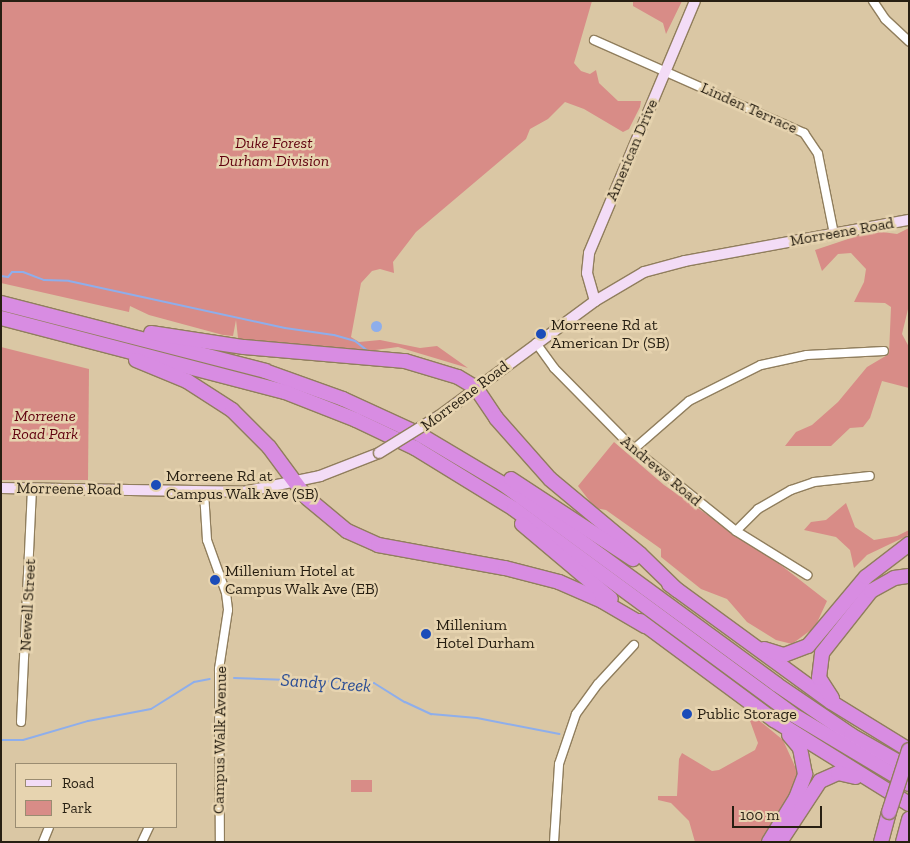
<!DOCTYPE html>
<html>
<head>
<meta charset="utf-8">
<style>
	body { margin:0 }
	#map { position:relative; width:910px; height:843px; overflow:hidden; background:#dac7a4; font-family:"Zilla Slab",serif }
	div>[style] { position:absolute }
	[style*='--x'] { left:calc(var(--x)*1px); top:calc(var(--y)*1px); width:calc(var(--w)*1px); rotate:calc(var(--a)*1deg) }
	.green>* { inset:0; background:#d88c87; transform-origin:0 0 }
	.water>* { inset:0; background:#8eaeeb }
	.round { border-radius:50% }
	.stream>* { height:2px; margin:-1px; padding:0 1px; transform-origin:1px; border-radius:1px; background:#8eaeeb }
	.roads { filter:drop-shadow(1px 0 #907e5d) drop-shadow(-1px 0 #907e5d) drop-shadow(0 1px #907e5d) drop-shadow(0 -1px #907e5d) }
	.street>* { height:8px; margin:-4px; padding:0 4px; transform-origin:4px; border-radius:4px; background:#fff }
	.secondary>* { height:10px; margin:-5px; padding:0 5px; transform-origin:5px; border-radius:5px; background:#f3dcf6 }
	.highway>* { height:14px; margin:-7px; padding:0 7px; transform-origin:7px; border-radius:7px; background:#d88ce2 }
	.bridges { filter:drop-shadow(1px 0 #907e5d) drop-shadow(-1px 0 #907e5d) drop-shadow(0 1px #907e5d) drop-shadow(0 -1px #907e5d) }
	.secondary-bridge>* { height:10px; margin:-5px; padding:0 5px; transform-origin:5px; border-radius:5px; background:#f3dcf6 }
	.highway-bridge>* { height:14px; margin:-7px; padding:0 7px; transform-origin:7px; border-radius:7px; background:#d88ce2 }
	.dots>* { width:14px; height:14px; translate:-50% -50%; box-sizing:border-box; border:2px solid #e7d4b0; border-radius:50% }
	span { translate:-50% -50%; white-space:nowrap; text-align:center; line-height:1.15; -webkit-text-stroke:5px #e7d4b0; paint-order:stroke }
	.street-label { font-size:16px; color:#271f12 }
	.park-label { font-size:16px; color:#61000e; font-style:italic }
	.poi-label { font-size:16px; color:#271f12 }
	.left { translate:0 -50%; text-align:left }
	.water-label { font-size:18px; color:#2a4d95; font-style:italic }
	.frame { position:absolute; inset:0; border:2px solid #271f12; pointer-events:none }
	.legend { position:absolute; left:15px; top:763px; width:162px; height:65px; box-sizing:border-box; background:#e7d4b0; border:1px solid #9a8c71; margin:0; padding:6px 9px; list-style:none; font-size:15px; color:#271f12 }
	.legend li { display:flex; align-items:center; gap:10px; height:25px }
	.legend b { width:25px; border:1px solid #9a8c71 }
	.scale { position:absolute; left:732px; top:806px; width:90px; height:22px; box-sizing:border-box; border:2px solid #271f12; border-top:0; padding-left:6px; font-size:15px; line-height:18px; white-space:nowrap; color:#271f12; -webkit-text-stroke:4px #e7d4b0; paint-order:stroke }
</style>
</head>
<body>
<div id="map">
	<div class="green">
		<i style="clip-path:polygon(1px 1px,592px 1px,574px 63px,581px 71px,590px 74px,596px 70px,599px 83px,618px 101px,641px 101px,640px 107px,629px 129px,623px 132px,584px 109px,565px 102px,548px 119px,530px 129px,526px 139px,416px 232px,393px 262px,394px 273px,380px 269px,372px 271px,361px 283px,351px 337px,359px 342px,380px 340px,420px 348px,437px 346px,468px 368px,398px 347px,360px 352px,332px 347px,252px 344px,238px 338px,236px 320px,233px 336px,223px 335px,149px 315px,130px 306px,129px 312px,1px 283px)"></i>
		<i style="clip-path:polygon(633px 1px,682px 1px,666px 34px,663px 23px,633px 6px)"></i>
		<i style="clip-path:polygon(909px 228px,909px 305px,902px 334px,909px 347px,909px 388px,882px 381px,870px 418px,863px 427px,850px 428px,831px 446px,785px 446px,796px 432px,812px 425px,838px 402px,867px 367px,889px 354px,891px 307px,885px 303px,854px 302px,864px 282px,866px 269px,851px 253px,838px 254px,822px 271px,815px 250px,860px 235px,882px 232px,897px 234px)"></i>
		<i style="clip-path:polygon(1px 347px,89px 369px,88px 480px,1px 480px)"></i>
		<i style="clip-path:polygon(614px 442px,664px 485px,782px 566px,827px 601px,815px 627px,792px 644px,776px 640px,747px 622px,727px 599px,701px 589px,661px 557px,661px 549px,606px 510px,595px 508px,578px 486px)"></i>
		<i style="clip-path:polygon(846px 503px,855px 527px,874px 540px,897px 536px,909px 530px,909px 535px,867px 555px,854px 568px,850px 550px,836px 537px,804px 530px,811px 522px,826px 520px)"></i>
		<i style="clip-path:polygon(750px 713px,783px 740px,798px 773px,785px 805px,760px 842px,695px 842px,689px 821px,671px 803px,658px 800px,658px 796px,677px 796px,679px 759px,682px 753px,712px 771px,719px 770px,755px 750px,758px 743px,749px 718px)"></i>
		<i style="left:351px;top:780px;width:21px;height:12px"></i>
	</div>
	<div class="water">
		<i class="round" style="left:370.5px;top:320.5px;width:11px;height:11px"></i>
	</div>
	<div class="stream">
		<i style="--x:1;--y:276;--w:7;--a:8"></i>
		<i style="--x:8;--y:277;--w:6;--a:-51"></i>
		<i style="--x:12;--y:272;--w:11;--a:0"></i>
		<i style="--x:23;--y:272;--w:22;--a:21"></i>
		<i style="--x:44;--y:280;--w:25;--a:2"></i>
		<i style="--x:69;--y:281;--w:221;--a:12.3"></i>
		<i style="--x:285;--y:328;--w:49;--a:8.1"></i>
		<i style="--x:334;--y:335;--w:22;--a:16"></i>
		<i style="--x:355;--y:341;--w:16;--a:38"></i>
		<i style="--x:234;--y:678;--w:140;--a:2"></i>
		<i style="--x:374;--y:683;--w:36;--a:32"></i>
		<i style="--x:405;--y:702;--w:29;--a:25"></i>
		<i style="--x:431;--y:714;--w:46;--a:5"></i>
		<i style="--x:477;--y:718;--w:84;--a:11"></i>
		<i style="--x:1;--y:740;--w:22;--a:0"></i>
		<i style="--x:23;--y:740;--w:68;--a:-16.3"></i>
		<i style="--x:88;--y:721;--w:64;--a:-10.8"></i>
		<i style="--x:151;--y:709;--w:51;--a:-32.1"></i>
		<i style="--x:194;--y:682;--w:16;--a:-11"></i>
	</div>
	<div class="roads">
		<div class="street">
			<i style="--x:873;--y:1;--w:22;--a:56"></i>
			<i style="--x:885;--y:19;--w:33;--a:43"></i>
			<i style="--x:594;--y:40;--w:230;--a:23.9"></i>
			<i style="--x:804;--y:133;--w:25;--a:56"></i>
			<i style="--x:818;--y:154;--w:82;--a:78.7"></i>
			<i style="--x:536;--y:343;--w:31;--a:54"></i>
			<i style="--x:554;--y:368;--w:114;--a:45.4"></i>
			<i style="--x:634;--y:449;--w:131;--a:38.8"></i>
			<i style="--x:736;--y:531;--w:84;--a:31.8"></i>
			<i style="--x:634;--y:449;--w:73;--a:-41.1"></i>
			<i style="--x:689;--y:401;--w:80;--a:-26.6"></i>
			<i style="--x:761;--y:365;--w:47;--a:-12.3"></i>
			<i style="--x:807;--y:355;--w:77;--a:-3"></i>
			<i style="--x:204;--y:492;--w:48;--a:86.4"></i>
			<i style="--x:207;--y:540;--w:56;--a:70.3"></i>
			<i style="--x:226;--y:593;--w:17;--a:83"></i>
			<i style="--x:228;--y:610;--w:60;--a:98.7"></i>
			<i style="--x:219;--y:669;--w:173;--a:89.7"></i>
			<i style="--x:736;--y:531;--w:31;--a:-45"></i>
			<i style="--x:758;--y:509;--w:38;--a:-30"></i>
			<i style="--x:791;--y:490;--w:24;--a:-19"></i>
			<i style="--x:814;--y:482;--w:56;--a:-6.1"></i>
			<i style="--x:21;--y:722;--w:234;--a:-87.3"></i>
			<i style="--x:43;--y:842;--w:16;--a:-68"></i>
			<i style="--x:142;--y:842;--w:17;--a:-65"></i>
			<i style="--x:554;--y:842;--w:78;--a:-86.3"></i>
			<i style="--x:559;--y:764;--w:53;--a:-71.2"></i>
			<i style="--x:576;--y:714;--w:37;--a:-54"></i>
			<i style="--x:598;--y:684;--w:53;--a:-47.3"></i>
		</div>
		<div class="secondary">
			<i style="--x:595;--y:301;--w:29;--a:-106"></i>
			<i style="--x:587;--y:273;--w:20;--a:-84"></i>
			<i style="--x:589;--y:253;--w:273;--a:-67.2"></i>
			<i style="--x:439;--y:416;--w:194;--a:-36.4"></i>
			<i style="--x:595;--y:301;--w:57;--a:-30.6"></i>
			<i style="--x:644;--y:272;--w:42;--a:-15"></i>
			<i style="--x:685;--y:261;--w:228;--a:-10.4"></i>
			<i style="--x:1;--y:488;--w:242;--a:0.9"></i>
			<i style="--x:243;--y:492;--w:79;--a:-11.7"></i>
			<i style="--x:320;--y:476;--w:63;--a:-21.3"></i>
		</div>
		<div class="highway">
			<i style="--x:1;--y:303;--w:273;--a:14.4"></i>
			<i style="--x:265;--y:371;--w:83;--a:19.7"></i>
			<i style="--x:343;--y:399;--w:84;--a:24.7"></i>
			<i style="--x:419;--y:434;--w:98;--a:30.8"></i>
			<i style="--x:503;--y:484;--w:338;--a:36.2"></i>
			<i style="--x:776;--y:684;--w:91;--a:34.2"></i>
			<i style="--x:851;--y:735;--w:67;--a:29.6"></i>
			<i style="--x:1;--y:318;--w:293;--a:14.6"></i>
			<i style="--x:285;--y:392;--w:76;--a:21.5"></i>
			<i style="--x:356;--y:420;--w:65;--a:25.4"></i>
			<i style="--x:415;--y:448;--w:116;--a:31.6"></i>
			<i style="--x:514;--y:509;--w:345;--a:36.4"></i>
			<i style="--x:792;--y:714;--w:136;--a:30.9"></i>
			<i style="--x:151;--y:333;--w:94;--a:8.6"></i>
			<i style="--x:244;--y:347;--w:162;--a:5"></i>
			<i style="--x:405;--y:361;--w:55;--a:16.8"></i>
			<i style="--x:458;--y:377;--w:21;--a:31"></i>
			<i style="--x:476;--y:388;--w:36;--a:56"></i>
			<i style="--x:496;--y:418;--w:81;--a:48.5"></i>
			<i style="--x:550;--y:479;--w:117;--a:39.8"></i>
			<i style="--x:640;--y:554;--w:52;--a:44.2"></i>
			<i style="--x:136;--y:360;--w:55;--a:22.4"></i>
			<i style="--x:187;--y:381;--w:54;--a:32.8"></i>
			<i style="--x:232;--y:410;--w:52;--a:45"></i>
			<i style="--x:269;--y:447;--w:62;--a:53.5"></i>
			<i style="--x:306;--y:497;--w:53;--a:39.7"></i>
			<i style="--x:347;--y:531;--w:34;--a:24"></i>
			<i style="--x:378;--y:545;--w:129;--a:10.3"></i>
			<i style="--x:505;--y:568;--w:56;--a:14.5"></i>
			<i style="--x:559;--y:582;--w:47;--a:23.8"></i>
			<i style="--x:602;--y:601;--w:50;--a:30.2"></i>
			<i style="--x:511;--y:479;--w:146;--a:33.3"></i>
			<i style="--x:522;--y:524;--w:116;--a:40.1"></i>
			<i style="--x:669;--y:584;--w:200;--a:36.1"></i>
			<i style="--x:831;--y:702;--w:92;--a:31.6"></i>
			<i style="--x:640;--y:621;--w:167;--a:36.5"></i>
			<i style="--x:774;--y:720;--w:159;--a:31.9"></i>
			<i style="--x:764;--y:649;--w:21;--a:17"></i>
			<i style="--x:784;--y:655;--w:26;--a:-21"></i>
			<i style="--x:808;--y:646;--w:90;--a:-50"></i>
			<i style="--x:866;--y:577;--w:54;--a:-37.5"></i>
			<i style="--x:832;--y:698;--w:24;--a:-123"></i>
			<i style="--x:819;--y:678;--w:25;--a:-83"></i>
			<i style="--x:822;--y:653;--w:79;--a:-51.7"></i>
			<i style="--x:871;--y:591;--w:26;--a:-29"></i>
			<i style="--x:894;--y:578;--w:15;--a:-8"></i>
			<i style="--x:769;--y:842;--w:52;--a:-58.5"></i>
			<i style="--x:796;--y:798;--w:26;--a:-69"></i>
			<i style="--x:805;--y:774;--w:26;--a:-101"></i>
			<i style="--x:800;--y:748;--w:17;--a:-130"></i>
			<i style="--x:780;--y:842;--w:73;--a:-56.7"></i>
			<i style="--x:820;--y:781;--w:20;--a:-24"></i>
			<i style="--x:838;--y:773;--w:18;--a:13"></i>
			<i style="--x:881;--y:842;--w:31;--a:-75"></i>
			<i style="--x:903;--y:842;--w:24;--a:-75"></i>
		</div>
	</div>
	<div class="bridges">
		<div class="secondary-bridge">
			<i style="--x:379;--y:453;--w:70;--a:-31.7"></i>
		</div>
		<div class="highway-bridge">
			<i style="--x:889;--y:812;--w:65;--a:-72.1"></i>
		</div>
	</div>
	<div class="dots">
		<i style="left:541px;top:334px;background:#1b4cb9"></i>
		<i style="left:156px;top:485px;background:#1b4cb9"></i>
		<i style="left:215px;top:580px;background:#1b4cb9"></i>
		<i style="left:426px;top:634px;background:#1b4cb9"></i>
		<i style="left:687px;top:714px;background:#1b4cb9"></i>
	</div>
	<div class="street-label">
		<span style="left:749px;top:108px;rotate:24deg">Linden Terrace</span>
		<span style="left:632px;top:150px;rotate:-67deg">American Drive</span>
		<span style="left:842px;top:232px;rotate:-10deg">Morreene Road</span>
		<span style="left:465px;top:396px;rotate:-37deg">Morreene Road</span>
		<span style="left:661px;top:471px;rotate:40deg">Andrews Road</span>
		<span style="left:69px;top:489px;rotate:1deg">Morreene Road</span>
		<span style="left:28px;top:605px;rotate:-87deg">Newell Street</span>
		<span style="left:220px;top:740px;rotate:-89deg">Campus Walk Avenue</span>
	</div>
	<div class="park-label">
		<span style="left:274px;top:152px">Duke Forest<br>Durham Division</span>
		<span style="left:45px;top:425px">Morreene<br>Road Park</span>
	</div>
	<div class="poi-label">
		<span class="left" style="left:551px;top:334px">Morreene Rd at<br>American Dr (SB)</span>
		<span class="left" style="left:166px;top:485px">Morreene Rd at<br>Campus Walk Ave (SB)</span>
		<span class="left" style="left:225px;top:580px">Millenium Hotel at<br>Campus Walk Ave (EB)</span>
		<span class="left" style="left:436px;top:634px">Millenium<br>Hotel Durham</span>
		<span class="left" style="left:697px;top:714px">Public Storage</span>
	</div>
	<div class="water-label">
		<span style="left:326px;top:683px;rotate:4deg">Sandy Creek</span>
	</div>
	<div class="frame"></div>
	<ul class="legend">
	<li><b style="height:6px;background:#f3dcf6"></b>Road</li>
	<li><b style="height:14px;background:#d88c87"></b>Park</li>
	</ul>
	<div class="scale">100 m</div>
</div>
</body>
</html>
